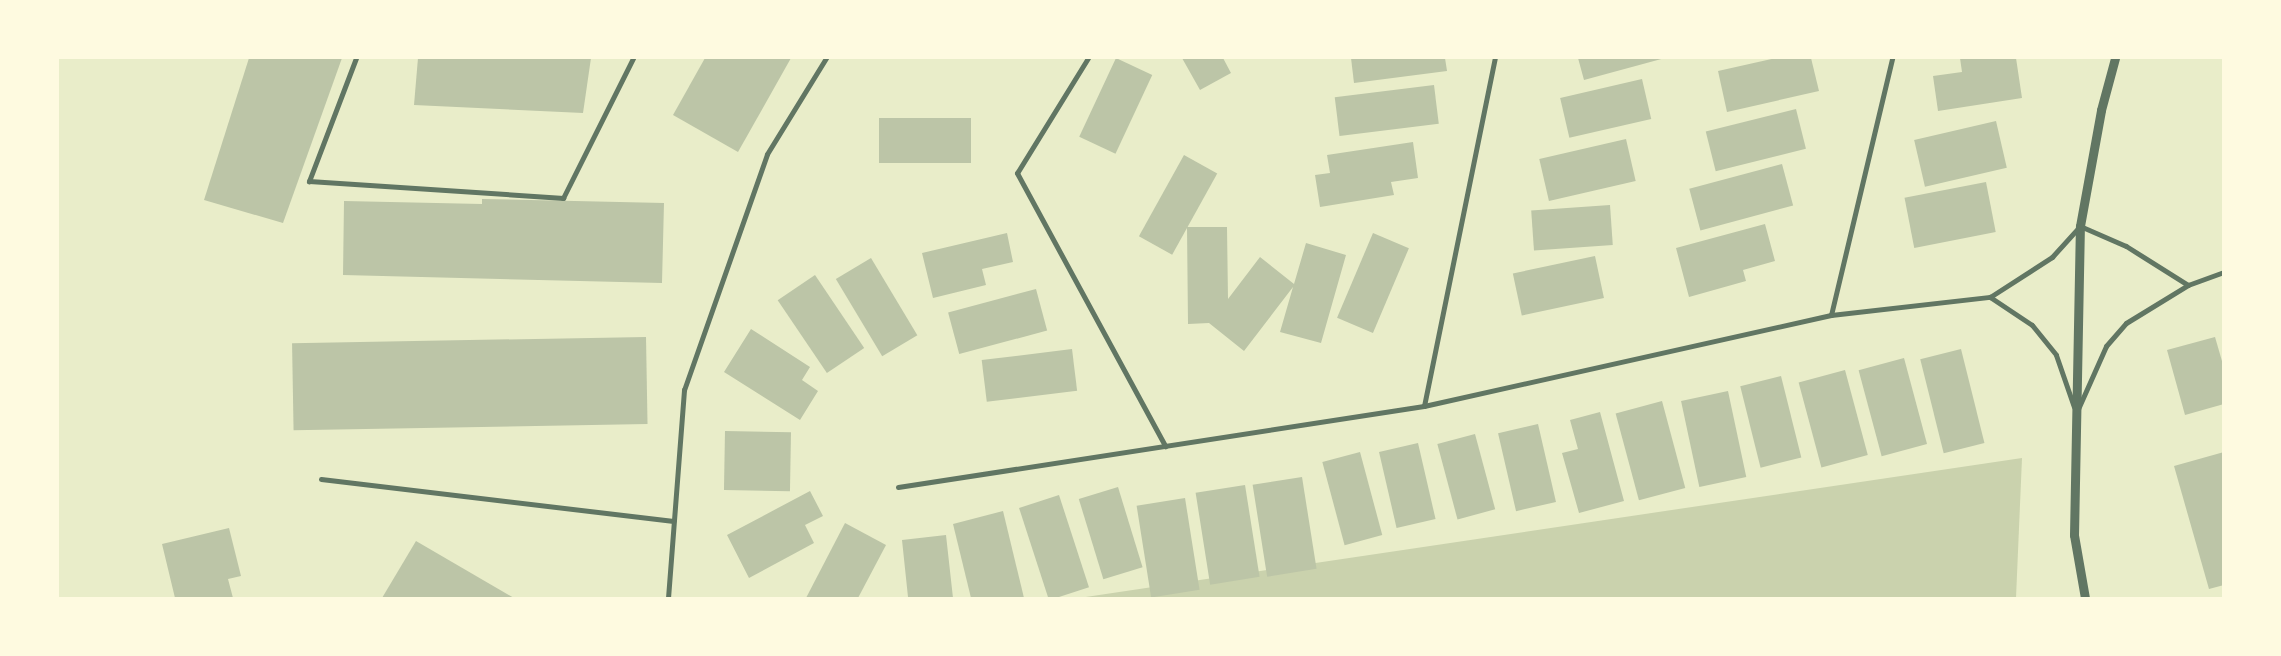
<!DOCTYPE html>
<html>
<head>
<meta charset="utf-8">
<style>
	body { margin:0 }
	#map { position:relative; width:2281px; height:656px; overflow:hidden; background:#e9edc9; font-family:"Public Sans",sans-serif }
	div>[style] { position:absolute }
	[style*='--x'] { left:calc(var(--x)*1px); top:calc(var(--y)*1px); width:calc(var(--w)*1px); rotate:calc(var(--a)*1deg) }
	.green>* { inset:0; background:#cad2ad }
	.building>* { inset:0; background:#bcc5a7; transform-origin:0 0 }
	.minor>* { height:5px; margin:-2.5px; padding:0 2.5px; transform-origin:2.5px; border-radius:2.5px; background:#617663 }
	.tertiary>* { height:9px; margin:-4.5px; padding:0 4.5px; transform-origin:4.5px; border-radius:4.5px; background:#617663 }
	span { translate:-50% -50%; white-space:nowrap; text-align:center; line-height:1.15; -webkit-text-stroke:4.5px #fefae0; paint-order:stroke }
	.frame { position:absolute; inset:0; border:59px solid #fefae0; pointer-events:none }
</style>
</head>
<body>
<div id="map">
	<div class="green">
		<i style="clip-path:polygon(2022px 458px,2016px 598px,1079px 598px)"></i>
	</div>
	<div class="building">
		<i style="clip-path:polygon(249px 58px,342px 58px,283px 223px,204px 200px)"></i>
		<i style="clip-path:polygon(418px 58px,591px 58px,583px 113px,414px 105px)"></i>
		<i style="clip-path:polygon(705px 58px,791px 58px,738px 152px,673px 115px)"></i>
		<i style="left:1116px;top:58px;width:40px;height:87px;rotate:25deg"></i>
		<i style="clip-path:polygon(1182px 58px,1223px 58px,1231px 73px,1200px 90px)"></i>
		<i style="clip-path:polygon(1351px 58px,1445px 58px,1447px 71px,1354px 83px)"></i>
		<i style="clip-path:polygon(1578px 58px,1665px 58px,1584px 80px)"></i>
		<i style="clip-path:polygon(1776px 58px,1811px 58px,1819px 91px,1727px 112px,1718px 71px)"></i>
		<i style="clip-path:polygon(1960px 58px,2016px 58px,2022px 98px,1938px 111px,1933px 76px,1962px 72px)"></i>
		<i style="left:1642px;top:79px;width:41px;height:84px;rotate:77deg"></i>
		<i style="left:1434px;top:85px;width:39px;height:100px;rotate:83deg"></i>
		<i style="left:1796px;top:109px;width:41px;height:93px;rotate:76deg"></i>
		<i style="left:879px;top:118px;width:92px;height:45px"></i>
		<i style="left:1996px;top:121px;width:48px;height:84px;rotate:77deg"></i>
		<i style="left:1626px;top:139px;width:43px;height:89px;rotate:77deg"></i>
		<i style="clip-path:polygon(1413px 142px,1418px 178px,1391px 182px,1394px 195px,1320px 207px,1315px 175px,1330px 173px,1327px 155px)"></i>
		<i style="left:1184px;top:155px;width:38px;height:93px;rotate:29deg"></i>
		<i style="left:1782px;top:164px;width:43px;height:96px;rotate:75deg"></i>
		<i style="left:1986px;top:182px;width:51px;height:83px;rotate:79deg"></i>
		<i style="clip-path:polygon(482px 199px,664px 203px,662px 283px,343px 275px,344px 201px,482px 204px)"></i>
		<i style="left:1610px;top:205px;width:40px;height:79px;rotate:86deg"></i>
		<i style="clip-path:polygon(1765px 224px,1775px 261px,1743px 270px,1746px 281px,1689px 297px,1676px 248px)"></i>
		<i style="clip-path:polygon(1187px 227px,1227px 227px,1228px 299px,1260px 257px,1294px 284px,1306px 243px,1346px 255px,1321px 343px,1280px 332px,1293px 287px,1244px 351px,1209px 323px,1188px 324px)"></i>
		<i style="clip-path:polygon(1007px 233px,1013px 262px,982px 269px,986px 285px,933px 298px,922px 253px)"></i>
		<i style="left:1373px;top:233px;width:39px;height:92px;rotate:23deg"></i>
		<i style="left:1595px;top:256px;width:43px;height:84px;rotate:78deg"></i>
		<i style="left:871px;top:258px;width:90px;height:41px;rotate:59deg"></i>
		<i style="left:815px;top:275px;width:88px;height:45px;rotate:56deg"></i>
		<i style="left:1036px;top:289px;width:43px;height:91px;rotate:75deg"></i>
		<i style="clip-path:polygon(751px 329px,810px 367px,802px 380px,818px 391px,800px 420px,724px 372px)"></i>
		<i style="left:646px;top:337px;width:87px;height:354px;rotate:89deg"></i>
		<i style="clip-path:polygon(2215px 337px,2224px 368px,2224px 404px,2185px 415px,2167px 350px)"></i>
		<i style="left:1072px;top:349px;width:42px;height:91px;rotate:83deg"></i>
		<i style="left:1961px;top:349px;width:97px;height:42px;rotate:76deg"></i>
		<i style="left:1904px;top:358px;width:89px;height:47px;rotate:75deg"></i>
		<i style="left:1845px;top:370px;width:88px;height:48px;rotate:75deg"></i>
		<i style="left:1781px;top:376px;width:84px;height:42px;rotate:76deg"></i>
		<i style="left:1728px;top:391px;width:88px;height:48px;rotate:78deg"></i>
		<i style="left:1662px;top:401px;width:90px;height:48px;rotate:75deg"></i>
		<i style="clip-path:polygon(1600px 412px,1624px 501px,1579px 513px,1562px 453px,1578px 449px,1570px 420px)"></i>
		<i style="left:1538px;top:424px;width:80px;height:41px;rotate:77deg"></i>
		<i style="left:725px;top:431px;width:66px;height:59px;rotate:1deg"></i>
		<i style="left:1475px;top:434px;width:78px;height:39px;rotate:75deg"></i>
		<i style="left:1418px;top:443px;width:78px;height:40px;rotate:77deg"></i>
		<i style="left:1360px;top:452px;width:86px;height:39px;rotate:75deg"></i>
		<i style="clip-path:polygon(2224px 452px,2224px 585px,2209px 589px,2174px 466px)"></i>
		<i style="left:1302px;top:477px;width:93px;height:50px;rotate:81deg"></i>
		<i style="left:1245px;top:485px;width:93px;height:50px;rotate:81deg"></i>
		<i style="left:1118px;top:487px;width:84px;height:41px;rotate:73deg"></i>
		<i style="clip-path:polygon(810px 491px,823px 516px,805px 525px,814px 543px,749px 578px,727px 535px)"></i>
		<i style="left:1059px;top:495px;width:97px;height:42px;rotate:72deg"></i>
		<i style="left:1185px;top:498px;width:93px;height:49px;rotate:81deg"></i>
		<i style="clip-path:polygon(1003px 511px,1024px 598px,971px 598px,953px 524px)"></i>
		<i style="clip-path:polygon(845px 523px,886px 545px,858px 598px,806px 598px)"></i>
		<i style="clip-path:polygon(229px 528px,241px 576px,228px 579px,233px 598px,175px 598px,162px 544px)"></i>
		<i style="clip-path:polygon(946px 535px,953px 598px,902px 598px,908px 597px,902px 540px)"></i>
		<i style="clip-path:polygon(416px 541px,514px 598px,382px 598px)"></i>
	</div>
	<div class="minor">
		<i style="--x:356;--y:58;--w:132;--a:110.9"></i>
		<i style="--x:309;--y:181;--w:255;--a:3.8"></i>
		<i style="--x:563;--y:198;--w:157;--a:-63.4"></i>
		<i style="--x:1088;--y:58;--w:135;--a:121.7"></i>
		<i style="--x:1017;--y:173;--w:311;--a:61.5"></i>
		<i style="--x:1990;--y:297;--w:50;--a:33.7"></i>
		<i style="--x:2032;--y:325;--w:38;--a:51"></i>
		<i style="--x:2056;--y:355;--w:55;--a:70.9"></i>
		<i style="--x:1831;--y:315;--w:264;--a:-76.6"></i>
		<i style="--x:1424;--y:406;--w:355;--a:-78.5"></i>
		<i style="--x:2078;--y:409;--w:69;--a:-66"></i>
		<i style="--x:2106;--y:346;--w:30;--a:-49"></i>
		<i style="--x:2126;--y:323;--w:73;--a:-31.5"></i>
		<i style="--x:2188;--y:285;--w:38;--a:-20"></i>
		<i style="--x:321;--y:479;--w:355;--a:6.8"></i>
		<i style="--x:898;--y:487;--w:532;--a:-8.75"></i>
		<i style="--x:1424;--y:406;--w:417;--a:-12.6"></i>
		<i style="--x:1831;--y:315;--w:160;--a:-6.5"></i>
		<i style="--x:1990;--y:297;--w:74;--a:-32.8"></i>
		<i style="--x:2052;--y:257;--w:42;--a:-47.9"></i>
		<i style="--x:2080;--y:226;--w:50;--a:23.5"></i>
		<i style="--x:2126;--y:246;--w:73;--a:32.2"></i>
		<i style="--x:668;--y:598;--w:209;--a:-85.6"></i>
		<i style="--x:684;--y:390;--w:250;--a:-70.6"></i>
		<i style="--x:767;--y:154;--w:113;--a:-58.4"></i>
	</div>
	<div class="tertiary">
		<i style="--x:2085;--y:598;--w:64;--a:-99.9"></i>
		<i style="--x:2074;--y:535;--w:309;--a:-88.9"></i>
		<i style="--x:2080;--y:226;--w:118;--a:-79.7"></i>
		<i style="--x:2101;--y:110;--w:54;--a:-74.9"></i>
	</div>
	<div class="frame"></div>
</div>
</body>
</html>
